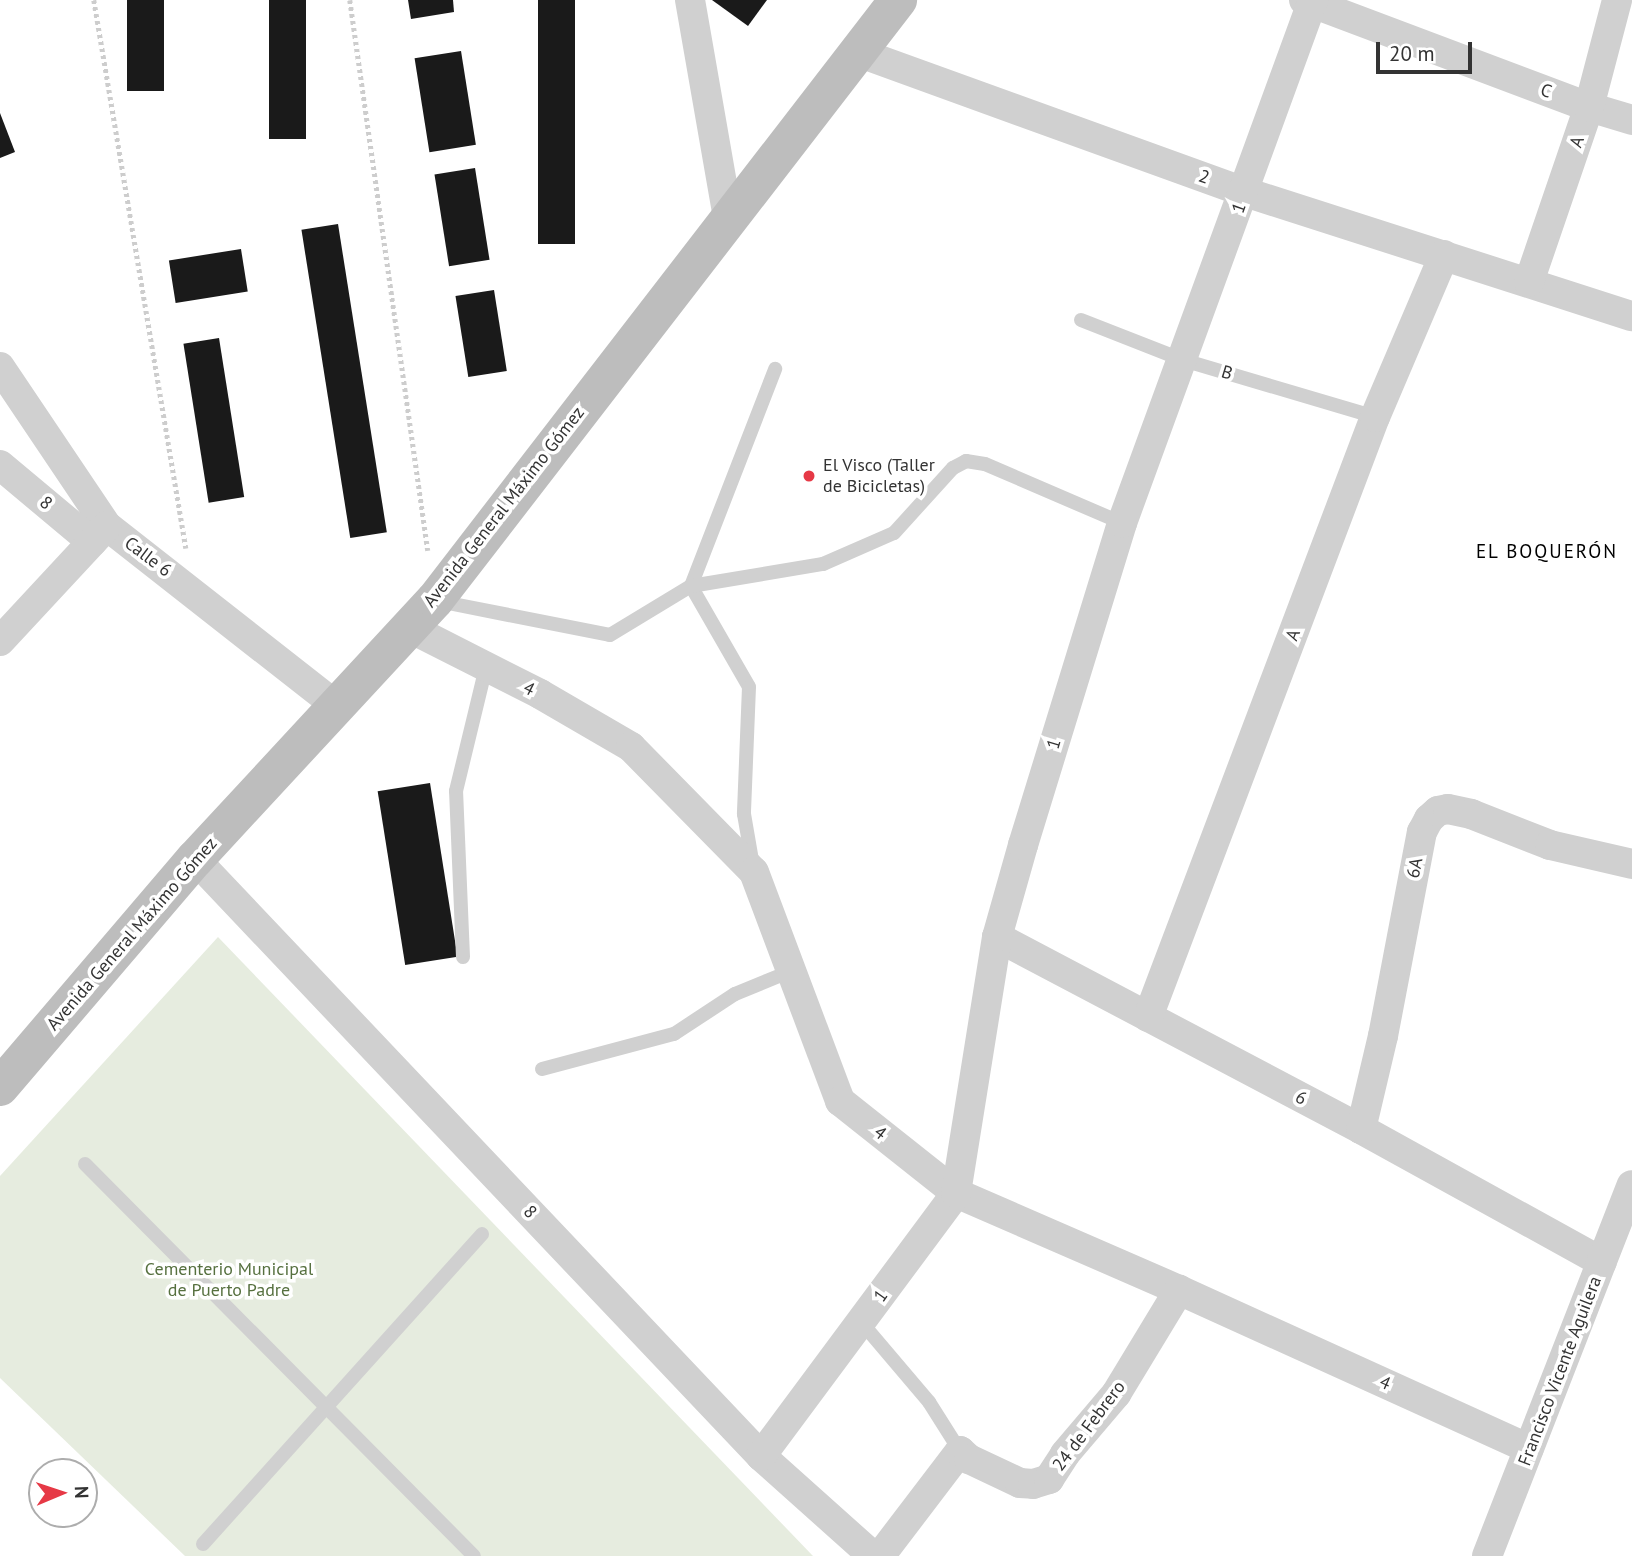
<!DOCTYPE html>
<html>
<head>
<meta charset="utf-8">
<style>
	body { margin:0 }
	#map { position:relative; width:1632px; height:1556px; overflow:hidden; background:#fff; font-family:"PT Sans",sans-serif }
	div>[style] { position:absolute }
	[style*='--x'] { left:calc(var(--x)*1px); top:calc(var(--y)*1px); width:calc(var(--w)*1px); rotate:calc(var(--a)*1deg) }
	.green>* { inset:0; background:#e6ecdf }
	.building>* { inset:0; background:#1a1a1a; transform-origin:0 0 }
	.path>* { height:4.5px; margin-top:-2.25px; transform-origin:0; background:repeating-linear-gradient(90deg,#cdcdcd 0 3.5px,transparent 0 7px) }
	.lane>* { height:14px; margin:-7px; padding:0 7px; transform-origin:7px; border-radius:7px; background:#d0d0d0 }
	.street>* { height:30px; margin:-15px; padding:0 15px; transform-origin:15px; border-radius:15px; background:#d0d0d0 }
	.secondary>* { height:38px; margin:-19px; padding:0 19px; transform-origin:19px; border-radius:19px; background:#bdbdbd }
	.dots>* { width:19px; height:19px; translate:-50% -50%; box-sizing:border-box; border:4px solid #fff; border-radius:50% }
	span { translate:-50% -50%; white-space:nowrap; text-align:center; line-height:1.15; -webkit-text-stroke:7px #fff; paint-order:stroke }
	.street-label { font-size:18px; color:#333 }
	.poi-label { font-size:18px; color:#333 }
	.left { translate:0 -50%; text-align:left }
	.park-label { font-size:18px; color:#56703f }
	.neighbourhood-label { font-size:19px; color:#000; letter-spacing:2px }
	.north { position:absolute; left:28px; top:1458px; width:70px; height:70px; box-sizing:border-box; background:#fff; border:2px solid #adadad; border-radius:50%; rotate:88deg; font-size:19px; font-weight:700; line-height:28px; text-align:center; color:#333 }
	.north::after { content:''; display:block; margin:auto; width:24px; height:32px; background:#e63946; clip-path:polygon(50% 0,100% 100%,50% 72%,0 100%) }
	.scale { position:absolute; left:1376px; top:42px; width:96px; height:32px; box-sizing:border-box; border:4px solid #333; border-top:0; padding-left:9px; font-size:21px; line-height:24px; white-space:nowrap; color:#333; -webkit-text-stroke:5px #fff; paint-order:stroke }
</style>
</head>
<body>
<div id="map">
	<div class="green">
		<i style="clip-path:polygon(218px 937px,813px 1556px,185px 1556px,0 1378px,0 1176px)"></i>
	</div>
	<div class="building">
		<i style="left:127px;top:0;width:37px;height:91px"></i>
		<i style="left:269px;top:0;width:37px;height:139px"></i>
		<i style="clip-path:polygon(408px 0,453px 0,454px 12px,411px 19px)"></i>
		<i style="left:538px;top:0;width:37px;height:244px"></i>
		<i style="clip-path:polygon(712px 0,767px 0,748px 26px)"></i>
		<i style="left:461px;top:51px;width:95px;height:47px;rotate:81deg"></i>
		<i style="clip-path:polygon(0 113px,15px 152px,0 158px)"></i>
		<i style="left:475px;top:168px;width:93px;height:41px;rotate:81deg"></i>
		<i style="left:338px;top:224px;width:312px;height:37px;rotate:81deg"></i>
		<i style="left:241px;top:249px;width:43px;height:73px;rotate:81deg"></i>
		<i style="left:494px;top:290px;width:82px;height:39px;rotate:81deg"></i>
		<i style="left:219px;top:338px;width:161px;height:36px;rotate:81deg"></i>
		<i style="left:430px;top:783px;width:176px;height:53px;rotate:81deg"></i>
	</div>
	<div class="path">
		<i style="--x:94;--y:0;--w:556;--a:80.47"></i>
		<i style="--x:350;--y:0;--w:556;--a:81.94"></i>
	</div>
	<div class="lane">
		<i style="--x:1081;--y:320;--w:110;--a:21.4"></i>
		<i style="--x:1183;--y:360;--w:200;--a:16.5"></i>
		<i style="--x:691;--y:586;--w:116;--a:60.1"></i>
		<i style="--x:749;--y:687;--w:127;--a:92.3"></i>
		<i style="--x:744;--y:814;--w:53;--a:80.2"></i>
		<i style="--x:691;--y:586;--w:233;--a:-68.8"></i>
		<i style="--x:438;--y:601;--w:175;--a:11.2"></i>
		<i style="--x:610;--y:635;--w:95;--a:-31.2"></i>
		<i style="--x:691;--y:586;--w:134;--a:-9.5"></i>
		<i style="--x:823;--y:564;--w:77;--a:-23.6"></i>
		<i style="--x:894;--y:533;--w:88;--a:-47.8"></i>
		<i style="--x:953;--y:468;--w:15;--a:-28"></i>
		<i style="--x:966;--y:461;--w:19;--a:9"></i>
		<i style="--x:985;--y:464;--w:149;--a:23.3"></i>
		<i style="--x:463;--y:957;--w:166;--a:-92.4"></i>
		<i style="--x:456;--y:791;--w:128;--a:-76.4"></i>
		<i style="--x:542;--y:1069;--w:137;--a:-14.9"></i>
		<i style="--x:674;--y:1034;--w:73;--a:-33.3"></i>
		<i style="--x:735;--y:994;--w:61;--a:-22.3"></i>
		<i style="--x:85;--y:1164;--w:552;--a:45.22"></i>
		<i style="--x:862;--y:1323;--w:104;--a:49.7"></i>
		<i style="--x:929;--y:1402;--w:58;--a:57.7"></i>
		<i style="--x:203;--y:1544;--w:417;--a:-48"></i>
	</div>
	<div class="street">
		<i style="--x:690;--y:0;--w:220;--a:80.1"></i>
		<i style="--x:1304;--y:0;--w:304;--a:20.6"></i>
		<i style="--x:1589;--y:107;--w:45;--a:16.8"></i>
		<i style="--x:860;--y:53;--w:409;--a:19.9"></i>
		<i style="--x:1245;--y:192;--w:406;--a:17.8"></i>
		<i style="--x:1529;--y:282;--w:185;--a:-71.1"></i>
		<i style="--x:1589;--y:107;--w:111;--a:-75.3"></i>
		<i style="--x:0;--y:367;--w:192;--a:56.1"></i>
		<i style="--x:107;--y:526;--w:293;--a:38.1"></i>
		<i style="--x:0;--y:465;--w:120;--a:39.9"></i>
		<i style="--x:408;--y:627;--w:148;--a:26.9"></i>
		<i style="--x:540;--y:694;--w:105;--a:30.2"></i>
		<i style="--x:631;--y:747;--w:175;--a:45.5"></i>
		<i style="--x:754;--y:872;--w:245;--a:69.4"></i>
		<i style="--x:840;--y:1101;--w:148;--a:38.4"></i>
		<i style="--x:956;--y:1193;--w:243;--a:23.5"></i>
		<i style="--x:1179;--y:1290;--w:384;--a:24.4"></i>
		<i style="--x:0;--y:641;--w:157;--a:-47.1"></i>
		<i style="--x:195;--y:859;--w:823;--a:46.53"></i>
		<i style="--x:761;--y:1456;--w:150;--a:41.8"></i>
		<i style="--x:997;--y:937;--w:412;--a:27.8"></i>
		<i style="--x:1361;--y:1129;--w:275;--a:28.9"></i>
		<i style="--x:1148;--y:1017;--w:642;--a:-69.28"></i>
		<i style="--x:1375;--y:417;--w:176;--a:-66.9"></i>
		<i style="--x:1361;--y:1129;--w:96;--a:-76.7"></i>
		<i style="--x:1383;--y:1036;--w:208;--a:-79.2"></i>
		<i style="--x:1422;--y:832;--w:15;--a:-62"></i>
		<i style="--x:1429;--y:819;--w:12;--a:-42"></i>
		<i style="--x:1438;--y:811;--w:10;--a:-11"></i>
		<i style="--x:1448;--y:809;--w:24;--a:12"></i>
		<i style="--x:1471;--y:814;--w:85;--a:21.4"></i>
		<i style="--x:1550;--y:845;--w:84;--a:13"></i>
		<i style="--x:761;--y:1456;--w:327;--a:-53.4"></i>
		<i style="--x:956;--y:1193;--w:259;--a:-80.9"></i>
		<i style="--x:997;--y:937;--w:96;--a:-74.2"></i>
		<i style="--x:1023;--y:845;--w:337;--a:-72.9"></i>
		<i style="--x:1122;--y:523;--w:557;--a:-69.94"></i>
		<i style="--x:880;--y:1556;--w:132;--a:-52.7"></i>
		<i style="--x:960;--y:1451;--w:12;--a:42"></i>
		<i style="--x:969;--y:1459;--w:56;--a:25.2"></i>
		<i style="--x:1020;--y:1483;--w:13;--a:4"></i>
		<i style="--x:1033;--y:1484;--w:17;--a:-17"></i>
		<i style="--x:1049;--y:1479;--w:30;--a:-57"></i>
		<i style="--x:1065;--y:1454;--w:79;--a:-49.6"></i>
		<i style="--x:1116;--y:1394;--w:122;--a:-58.8"></i>
		<i style="--x:1487;--y:1556;--w:398;--a:-68.7"></i>
	</div>
	<div class="secondary">
		<i style="--x:0;--y:1087;--w:300;--a:-49.5"></i>
		<i style="--x:195;--y:859;--w:353;--a:-47.2"></i>
		<i style="--x:435;--y:600;--w:758;--a:-52.34"></i>
	</div>
	<div class="dots">
		<i style="left:809px;top:476px;background:#e63946"></i>
	</div>
	<div class="street-label">
		<span style="left:1546px;top:91px;rotate:20deg">C</span>
		<span style="left:1577px;top:142px;rotate:-71deg">A</span>
		<span style="left:1204px;top:177px;rotate:20deg">2</span>
		<span style="left:1239px;top:208px;rotate:-70deg">1</span>
		<span style="left:1227px;top:373px;rotate:17deg">B</span>
		<span style="left:46px;top:503px;rotate:40deg">8</span>
		<span style="left:504px;top:507px;rotate:-52deg">Avenida General Máximo Gómez</span>
		<span style="left:148px;top:557px;rotate:37deg">Calle 6</span>
		<span style="left:1293px;top:635px;rotate:-69deg">A</span>
		<span style="left:529px;top:689px;rotate:27deg">4</span>
		<span style="left:1054px;top:744px;rotate:-73deg">1</span>
		<span style="left:1415px;top:868px;rotate:-79deg">6A</span>
		<span style="left:132px;top:934px;rotate:-49deg">Avenida General Máximo Gómez</span>
		<span style="left:1301px;top:1098px;rotate:28deg">6</span>
		<span style="left:880px;top:1133px;rotate:38deg">4</span>
		<span style="left:530px;top:1212px;rotate:47deg">8</span>
		<span style="left:881px;top:1296px;rotate:-55deg">1</span>
		<span style="left:1560px;top:1371px;rotate:-69deg">Francisco Vicente Aguilera</span>
		<span style="left:1385px;top:1383px;rotate:24deg">4</span>
		<span style="left:1089px;top:1426px;rotate:-53deg">24 de Febrero</span>
	</div>
	<div class="poi-label">
		<span class="left" style="left:823px;top:476px">El Visco (Taller<br>de Bicicletas)</span>
	</div>
	<div class="park-label">
		<span style="left:229px;top:1280px">Cementerio Municipal<br>de Puerto Padre</span>
	</div>
	<div class="neighbourhood-label">
		<span style="left:1547px;top:552px">EL BOQUERÓN</span>
	</div>
	<div class="north">N</div>
	<div class="scale">20 m</div>
</div>
</body>
</html>
